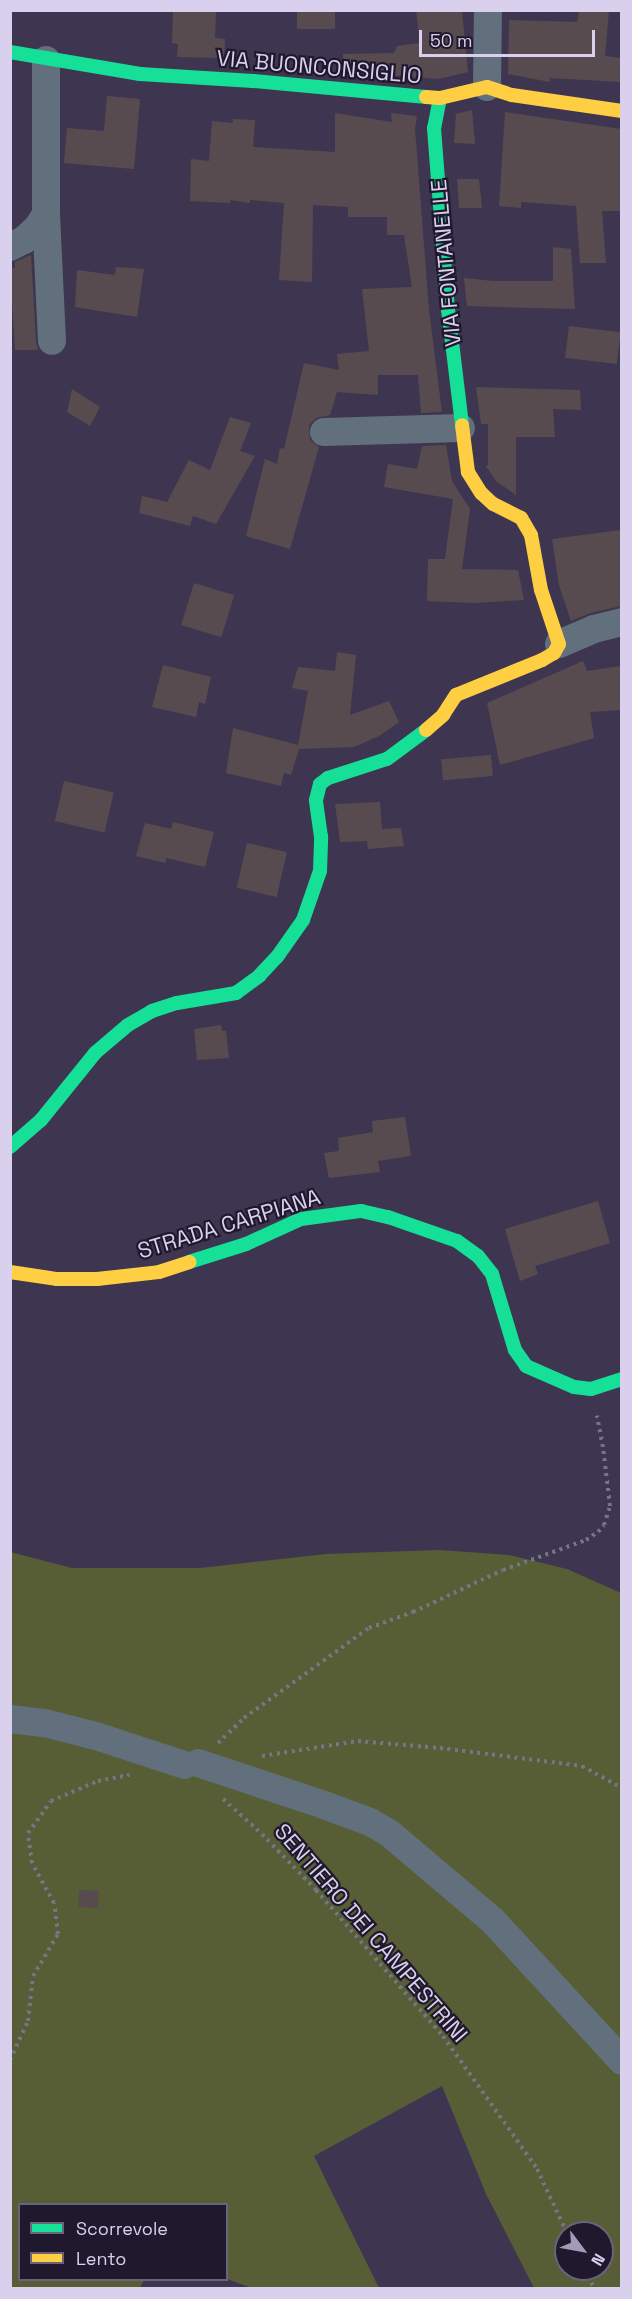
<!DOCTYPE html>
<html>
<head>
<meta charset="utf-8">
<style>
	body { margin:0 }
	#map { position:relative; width:632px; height:2299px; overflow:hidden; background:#3e3650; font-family:"Space Grotesk",sans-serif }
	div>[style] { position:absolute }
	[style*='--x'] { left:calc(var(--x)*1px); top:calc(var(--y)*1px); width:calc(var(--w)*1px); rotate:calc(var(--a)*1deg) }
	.green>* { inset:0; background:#575e36 }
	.building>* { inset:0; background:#584b4f; transform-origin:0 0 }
	.path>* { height:4px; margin-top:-2px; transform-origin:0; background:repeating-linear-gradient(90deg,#707785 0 3px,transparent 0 7.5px) }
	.street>* { height:28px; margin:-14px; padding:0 14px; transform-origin:14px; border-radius:14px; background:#62707d }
	.fast>* { height:14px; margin:-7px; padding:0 7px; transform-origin:7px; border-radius:7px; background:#16e098 }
	.slow>* { height:14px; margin:-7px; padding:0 7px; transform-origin:7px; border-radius:7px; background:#ffcf43 }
	span { translate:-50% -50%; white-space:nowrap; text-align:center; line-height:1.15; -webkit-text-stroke:4.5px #20192e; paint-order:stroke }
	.street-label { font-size:22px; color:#d8d0ed }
	.frame { position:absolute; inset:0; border:12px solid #d8d0ed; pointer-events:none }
	.legend { position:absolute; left:18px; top:2203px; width:210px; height:78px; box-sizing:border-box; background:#20192e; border:2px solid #6a627a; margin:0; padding:8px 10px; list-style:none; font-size:18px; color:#d8d0ed }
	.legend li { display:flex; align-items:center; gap:12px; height:30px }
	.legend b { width:30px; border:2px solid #6a627a }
	.north { position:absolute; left:554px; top:2221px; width:60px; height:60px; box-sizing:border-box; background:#20192e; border:2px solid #6a627a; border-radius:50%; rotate:122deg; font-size:16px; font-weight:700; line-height:24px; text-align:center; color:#d8d0ed }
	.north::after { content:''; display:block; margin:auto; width:21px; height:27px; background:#a29ab6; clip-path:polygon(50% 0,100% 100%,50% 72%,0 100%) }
	.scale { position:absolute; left:419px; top:30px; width:176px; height:27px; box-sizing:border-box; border:3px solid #d8d0ed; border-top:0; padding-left:8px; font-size:18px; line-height:21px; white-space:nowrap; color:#d8d0ed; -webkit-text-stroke:4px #20192e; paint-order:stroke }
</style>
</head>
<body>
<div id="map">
	<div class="green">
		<i style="clip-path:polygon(evenodd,439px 1550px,509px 1555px,567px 1569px,621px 1593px,621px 2288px,534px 2288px,486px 2194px,442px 2086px,314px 2156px,379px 2288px,252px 2288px,227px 2279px,226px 2204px,20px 2204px,20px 2280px,144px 2280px,140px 2288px,11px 2288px,10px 1552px,72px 1568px,200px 1568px,326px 1554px,439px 1550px,566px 2233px,602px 2233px,602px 2269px,566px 2269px,566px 2233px)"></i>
	</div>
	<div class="building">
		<i style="clip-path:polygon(173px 10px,216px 10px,215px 38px,225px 39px,224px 58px,177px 57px,178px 44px,172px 43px)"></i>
		<i style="left:297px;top:10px;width:38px;height:19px"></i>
		<i style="clip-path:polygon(416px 10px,462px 10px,468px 72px,438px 79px,342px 71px,343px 54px,394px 53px,397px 46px,420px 43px)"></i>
		<i style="clip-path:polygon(579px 10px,609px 10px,605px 56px,621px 58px,621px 82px,550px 78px,550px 82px,508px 74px,509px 20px,577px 22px)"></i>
		<i style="clip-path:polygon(107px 96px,140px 99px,134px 169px,64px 163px,67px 128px,104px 131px)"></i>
		<i style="clip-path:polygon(472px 110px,475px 144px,454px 143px,456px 114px)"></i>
		<i style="clip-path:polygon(505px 112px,621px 129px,621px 211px,602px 211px,606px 263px,580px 263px,576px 206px,521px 202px,521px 208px,499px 206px)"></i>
		<i style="clip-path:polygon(335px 113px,392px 122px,391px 113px,417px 116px,415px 129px,429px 310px,442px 412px,421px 413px,418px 375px,378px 375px,378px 395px,337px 392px,330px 415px,316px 418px,309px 425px,310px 440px,319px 447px,290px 549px,246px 536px,265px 459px,277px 464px,280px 448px,284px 449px,304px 363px,339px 370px,337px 354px,369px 351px,362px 289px,412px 287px,404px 235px,387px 235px,387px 217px,348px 217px,348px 207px,313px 205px,312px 282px,279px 280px,284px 203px,250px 200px,250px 203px,230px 200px,230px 203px,190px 201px,191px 159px,209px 161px,212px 121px,233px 123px,233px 119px,255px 120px,253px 147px,335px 152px)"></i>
		<i style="clip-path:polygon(457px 179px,479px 179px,482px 208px,459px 208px)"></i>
		<i style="clip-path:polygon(553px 247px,571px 249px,575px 309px,467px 306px,464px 278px,493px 281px,553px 281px)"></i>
		<i style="clip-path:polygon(31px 255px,36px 342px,38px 350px,15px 350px,10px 269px,15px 268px,15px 262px)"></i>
		<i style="clip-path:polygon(116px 267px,144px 269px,137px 317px,75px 307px,77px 270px,115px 275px)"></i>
		<i style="left:569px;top:326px;width:52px;height:32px;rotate:7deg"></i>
		<i style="clip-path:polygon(476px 387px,580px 390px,581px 410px,553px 409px,555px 437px,516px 437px,516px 495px,496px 481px,486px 466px,488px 465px,488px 424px,481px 424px)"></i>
		<i style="clip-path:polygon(72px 389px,100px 407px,90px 426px,67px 412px)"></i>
		<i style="clip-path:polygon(230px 417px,251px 423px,240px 451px,255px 456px,216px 524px,193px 516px,190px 526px,139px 513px,142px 496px,167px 502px,189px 460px,210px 470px)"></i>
		<i style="clip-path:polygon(446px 445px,452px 481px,470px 509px,462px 569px,518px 570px,524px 600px,475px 603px,427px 601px,428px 559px,445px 559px,453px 499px,384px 487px,388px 464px,417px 469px,422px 446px)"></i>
		<i style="clip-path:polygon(621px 530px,621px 606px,590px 613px,571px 621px,559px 585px,552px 539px)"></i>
		<i style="left:194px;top:583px;width:42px;height:44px;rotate:17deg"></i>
		<i style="clip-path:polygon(337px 652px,356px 655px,350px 715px,389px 701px,399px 722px,379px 736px,354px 747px,299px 749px,291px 775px,284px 773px,281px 786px,226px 773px,233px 728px,298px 745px,308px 691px,292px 688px,298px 667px,335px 671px)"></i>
		<i style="clip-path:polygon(583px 661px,587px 671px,621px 666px,621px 710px,590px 712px,594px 738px,500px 765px,487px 703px)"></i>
		<i style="clip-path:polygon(163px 665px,211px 677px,205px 704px,199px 702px,196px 717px,152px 707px)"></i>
		<i style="left:491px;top:755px;width:21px;height:50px;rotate:85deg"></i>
		<i style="left:64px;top:781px;width:51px;height:41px;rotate:13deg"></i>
		<i style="clip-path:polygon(380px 802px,382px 829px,401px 828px,404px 846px,368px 849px,367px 841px,340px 842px,335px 804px)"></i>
		<i style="clip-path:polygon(173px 822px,214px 832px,205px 867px,166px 858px,166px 863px,136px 856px,145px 823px,171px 829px)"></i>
		<i style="left:247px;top:843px;width:41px;height:46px;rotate:13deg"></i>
		<i style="clip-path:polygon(221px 1025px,222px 1031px,226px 1031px,229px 1058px,197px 1060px,194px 1029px)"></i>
		<i style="clip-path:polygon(405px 1117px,411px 1156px,378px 1161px,380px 1172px,329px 1178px,324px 1153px,339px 1151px,338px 1138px,373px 1132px,372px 1121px)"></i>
		<i style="clip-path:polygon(598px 1201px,610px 1243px,535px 1266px,538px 1274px,520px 1281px,505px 1229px)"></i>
		<i style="left:79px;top:1890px;width:20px;height:17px;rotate:3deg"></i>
	</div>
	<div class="path">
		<i style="--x:218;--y:1743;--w:36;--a:-44"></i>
		<i style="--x:244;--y:1718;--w:154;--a:-35.8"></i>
		<i style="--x:369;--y:1628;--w:47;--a:-20"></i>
		<i style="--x:413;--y:1612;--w:99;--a:-25"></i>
		<i style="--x:503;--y:1570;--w:88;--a:-19.9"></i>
		<i style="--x:586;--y:1540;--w:14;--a:-34"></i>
		<i style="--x:598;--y:1532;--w:9;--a:-49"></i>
		<i style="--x:604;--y:1525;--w:20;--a:-72"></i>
		<i style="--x:610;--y:1506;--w:59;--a:-96.8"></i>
		<i style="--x:603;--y:1447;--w:32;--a:-101"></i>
		<i style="--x:262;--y:1756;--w:97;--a:-8.9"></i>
		<i style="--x:358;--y:1741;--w:82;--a:4.9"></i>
		<i style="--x:440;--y:1748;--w:143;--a:7.2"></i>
		<i style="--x:582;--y:1766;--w:46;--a:28.8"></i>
		<i style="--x:223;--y:1799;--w:52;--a:41.9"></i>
		<i style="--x:262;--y:1834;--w:78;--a:46"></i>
		<i style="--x:316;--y:1890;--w:194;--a:49"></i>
		<i style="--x:443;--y:2036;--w:163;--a:54.7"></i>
		<i style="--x:537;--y:2169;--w:71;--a:64.9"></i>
		<i style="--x:10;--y:2060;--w:43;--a:-65.2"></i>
		<i style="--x:28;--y:2021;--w:45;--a:-83.7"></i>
		<i style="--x:33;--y:1976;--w:49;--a:-59.2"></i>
		<i style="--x:58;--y:1934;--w:31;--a:-97"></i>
		<i style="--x:54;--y:1903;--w:46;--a:-118.8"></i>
		<i style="--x:32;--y:1863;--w:30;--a:-98"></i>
		<i style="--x:28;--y:1833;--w:39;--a:-54"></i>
		<i style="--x:51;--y:1801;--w:51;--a:-23.1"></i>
		<i style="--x:98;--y:1781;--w:32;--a:-11"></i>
		<i style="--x:585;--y:2269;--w:21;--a:65"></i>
	</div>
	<div class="street">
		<i style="--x:487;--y:87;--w:77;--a:-89.3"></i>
		<i style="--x:46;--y:214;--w:127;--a:87.3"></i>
		<i style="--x:10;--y:247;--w:16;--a:-27"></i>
		<i style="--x:24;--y:240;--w:19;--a:-43"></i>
		<i style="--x:38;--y:227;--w:15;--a:-58"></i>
		<i style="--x:46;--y:214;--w:154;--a:-90"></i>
		<i style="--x:324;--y:432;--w:137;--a:-1.7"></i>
		<i style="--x:559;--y:644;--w:38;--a:-23"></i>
		<i style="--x:594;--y:629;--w:29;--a:-14"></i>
		<i style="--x:10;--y:1719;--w:35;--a:7"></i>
		<i style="--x:45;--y:1723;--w:53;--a:14.3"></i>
		<i style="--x:96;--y:1736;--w:93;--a:18.2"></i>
		<i style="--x:198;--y:1763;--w:133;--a:18.4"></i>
		<i style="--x:324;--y:1805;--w:49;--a:20.3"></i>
		<i style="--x:370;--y:1822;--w:22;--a:30"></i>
		<i style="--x:389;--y:1833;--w:136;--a:40.2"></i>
		<i style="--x:493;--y:1921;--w:190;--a:47.3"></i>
	</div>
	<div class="fast">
		<i style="--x:10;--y:52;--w:132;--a:9.6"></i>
		<i style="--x:140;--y:74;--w:113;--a:3.5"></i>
		<i style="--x:253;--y:81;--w:174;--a:5.3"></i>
		<i style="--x:440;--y:98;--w:31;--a:101"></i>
		<i style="--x:434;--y:128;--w:182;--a:85.6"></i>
		<i style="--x:448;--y:309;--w:117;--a:83.1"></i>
		<i style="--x:10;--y:1147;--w:41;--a:-41.1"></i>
		<i style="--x:41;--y:1120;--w:86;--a:-51.1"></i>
		<i style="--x:95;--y:1053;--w:43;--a:-40.3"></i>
		<i style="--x:128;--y:1025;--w:28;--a:-30"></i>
		<i style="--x:152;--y:1011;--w:26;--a:-18"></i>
		<i style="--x:177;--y:1003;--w:60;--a:-9.6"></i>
		<i style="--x:236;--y:993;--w:29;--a:-36"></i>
		<i style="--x:259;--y:976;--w:26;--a:-47"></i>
		<i style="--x:277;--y:957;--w:45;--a:-54.9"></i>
		<i style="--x:303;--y:920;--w:52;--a:-70.9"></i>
		<i style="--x:320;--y:871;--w:34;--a:-88"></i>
		<i style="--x:321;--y:837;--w:37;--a:-98"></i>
		<i style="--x:316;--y:800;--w:16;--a:-76"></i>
		<i style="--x:320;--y:784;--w:10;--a:-37"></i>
		<i style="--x:328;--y:778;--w:62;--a:-17.9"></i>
		<i style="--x:387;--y:759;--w:49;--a:-36.6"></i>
		<i style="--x:189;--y:1262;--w:60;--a:-17.5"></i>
		<i style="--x:246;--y:1244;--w:60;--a:-24.4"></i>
		<i style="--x:301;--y:1219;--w:61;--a:-7.6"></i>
		<i style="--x:361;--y:1211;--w:28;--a:13"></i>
		<i style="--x:388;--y:1217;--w:73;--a:19.2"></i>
		<i style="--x:457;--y:1241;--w:26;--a:36"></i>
		<i style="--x:478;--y:1256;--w:23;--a:52"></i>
		<i style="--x:492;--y:1274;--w:79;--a:73.2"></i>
		<i style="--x:515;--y:1350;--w:19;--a:55"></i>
		<i style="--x:526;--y:1366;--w:52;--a:23.6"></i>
		<i style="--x:574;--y:1387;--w:17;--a:7"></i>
		<i style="--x:591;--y:1389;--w:33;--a:-18"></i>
	</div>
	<div class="slow">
		<i style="--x:426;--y:97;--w:14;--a:4"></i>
		<i style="--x:440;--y:98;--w:48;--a:-13.2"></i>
		<i style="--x:487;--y:87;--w:26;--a:18"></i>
		<i style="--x:512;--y:95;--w:111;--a:8.3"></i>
		<i style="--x:426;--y:730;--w:23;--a:-41"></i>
		<i style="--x:443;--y:715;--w:24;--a:-57"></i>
		<i style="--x:456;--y:695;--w:93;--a:-22.1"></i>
		<i style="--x:542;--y:660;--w:14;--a:-30"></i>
		<i style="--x:554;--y:653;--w:10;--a:-61"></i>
		<i style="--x:559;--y:644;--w:57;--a:-108.4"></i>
		<i style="--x:541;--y:590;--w:56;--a:-100.3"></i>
		<i style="--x:531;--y:535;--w:20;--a:-120"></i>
		<i style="--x:521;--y:518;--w:31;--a:-153"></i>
		<i style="--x:493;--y:504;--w:16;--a:-137"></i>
		<i style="--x:481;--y:493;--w:25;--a:-122"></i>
		<i style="--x:468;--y:472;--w:47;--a:-97.3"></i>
		<i style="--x:10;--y:1272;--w:48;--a:8.5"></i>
		<i style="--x:57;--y:1279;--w:40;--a:0"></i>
		<i style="--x:97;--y:1279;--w:62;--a:-6.4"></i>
		<i style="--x:159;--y:1272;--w:32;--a:-18"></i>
	</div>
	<div class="street-label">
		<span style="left:319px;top:67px;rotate:5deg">VIA BUONCONSIGLIO</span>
		<span style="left:446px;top:263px;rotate:-95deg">VIA FONTANELLE</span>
		<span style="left:229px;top:1224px;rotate:-17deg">STRADA CARPIANA</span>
		<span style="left:371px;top:1933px;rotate:49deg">SENTIERO DEI CAMPESTRINI</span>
	</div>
	<div class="frame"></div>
	<ul class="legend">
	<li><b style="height:8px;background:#16e098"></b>Scorrevole</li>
	<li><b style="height:8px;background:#ffcf43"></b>Lento</li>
	</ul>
	<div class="north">N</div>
	<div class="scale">50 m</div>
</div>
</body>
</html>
